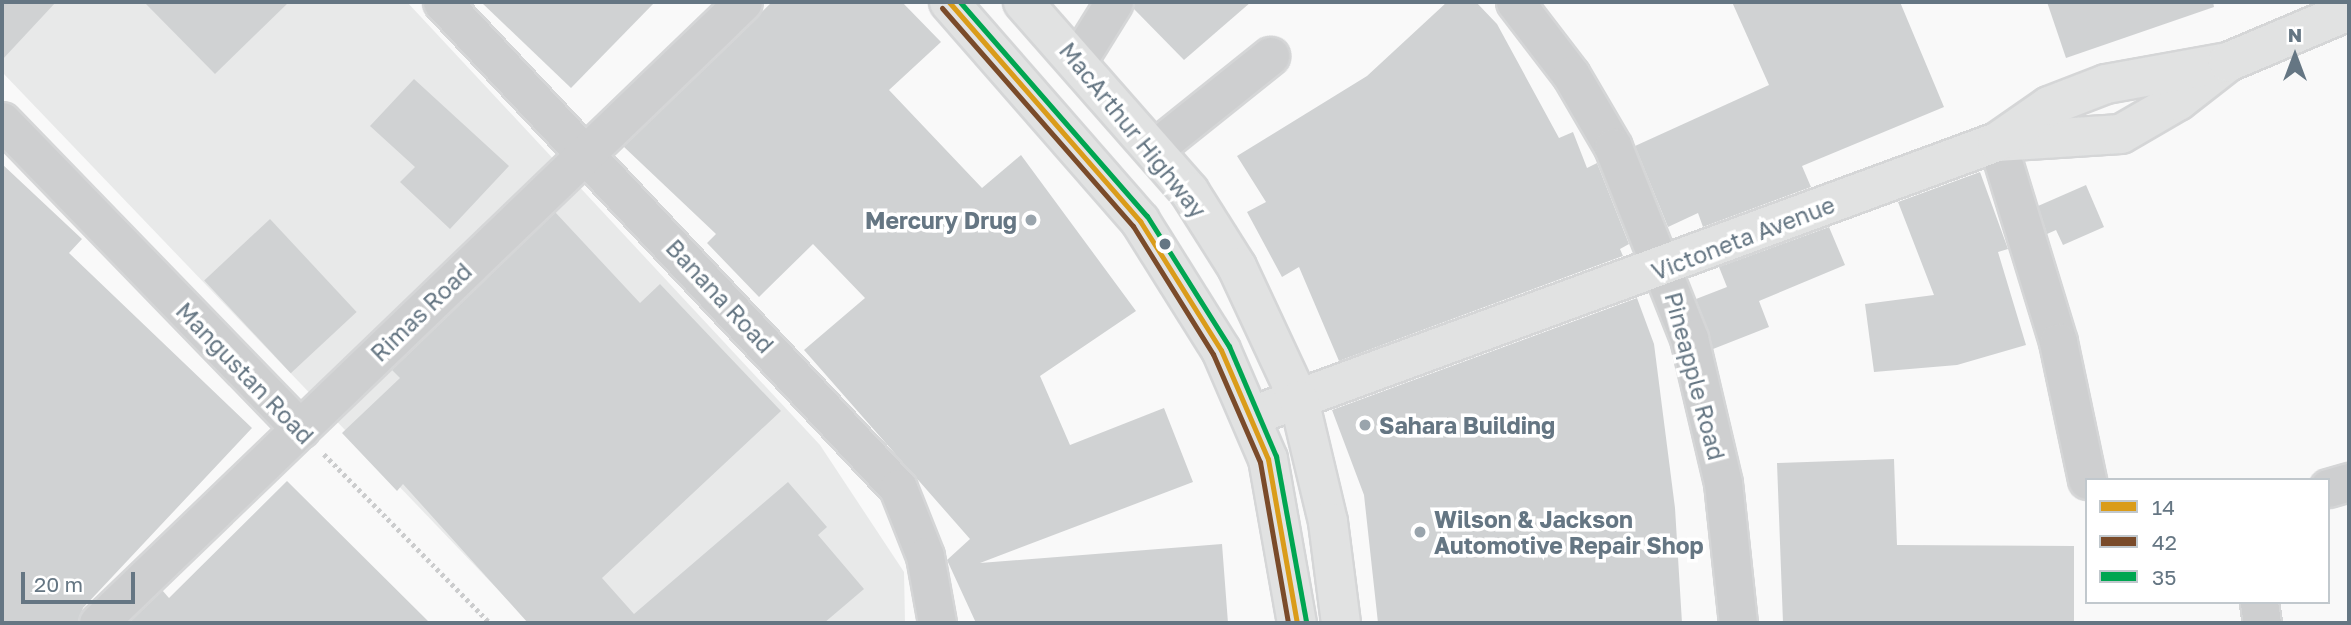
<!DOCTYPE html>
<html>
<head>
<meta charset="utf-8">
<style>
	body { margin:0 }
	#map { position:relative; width:2351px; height:625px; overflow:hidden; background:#f9f9f9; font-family:"Golos Text",sans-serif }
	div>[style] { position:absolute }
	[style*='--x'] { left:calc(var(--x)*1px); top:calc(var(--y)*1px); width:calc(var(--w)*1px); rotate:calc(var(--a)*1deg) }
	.built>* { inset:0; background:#e8e9e9 }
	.building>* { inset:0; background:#d0d2d3; transform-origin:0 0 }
	.path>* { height:4.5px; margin-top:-2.25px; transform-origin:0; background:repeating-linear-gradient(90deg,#cbcccd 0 3.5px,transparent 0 7px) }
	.roads { filter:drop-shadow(2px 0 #d5d6d7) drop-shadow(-2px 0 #d5d6d7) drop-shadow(0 2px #d5d6d7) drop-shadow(0 -2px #d5d6d7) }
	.minor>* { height:37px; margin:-18.5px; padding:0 18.5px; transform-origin:18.5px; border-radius:18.5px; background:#cecfd0 }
	.major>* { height:38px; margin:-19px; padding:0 19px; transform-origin:19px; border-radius:19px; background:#e1e2e2 }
	.highway>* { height:38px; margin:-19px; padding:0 19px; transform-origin:19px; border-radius:19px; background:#e1e2e2 }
	.bus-1>* { height:5px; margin:-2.5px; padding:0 2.5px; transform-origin:2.5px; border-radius:2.5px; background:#da9c1a }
	.bus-2>* { height:5px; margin:-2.5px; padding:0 2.5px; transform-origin:2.5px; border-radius:2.5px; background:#7a4b2a }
	.bus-3>* { height:5px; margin:-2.5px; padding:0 2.5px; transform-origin:2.5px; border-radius:2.5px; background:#00a651 }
	.dots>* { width:19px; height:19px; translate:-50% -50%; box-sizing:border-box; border:4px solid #fff; border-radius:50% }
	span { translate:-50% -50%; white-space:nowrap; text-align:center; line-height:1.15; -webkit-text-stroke:7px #fff; paint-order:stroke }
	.street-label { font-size:23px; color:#657683 }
	.poi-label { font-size:23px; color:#657683; font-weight:700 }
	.right { translate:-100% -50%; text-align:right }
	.left { translate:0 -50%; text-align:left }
	.frame { position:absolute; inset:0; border:4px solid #657683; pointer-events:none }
	.legend { position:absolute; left:2085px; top:478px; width:245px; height:126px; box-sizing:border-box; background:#fff; border:2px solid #c1c8cd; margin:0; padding:9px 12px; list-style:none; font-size:21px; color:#657683 }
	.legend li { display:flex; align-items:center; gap:14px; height:35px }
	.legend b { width:35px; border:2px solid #c1c8cd }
	.north { position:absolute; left:2260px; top:21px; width:70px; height:70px; -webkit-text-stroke:5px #fff; paint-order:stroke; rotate:0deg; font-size:19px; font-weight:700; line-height:28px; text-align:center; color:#657683 }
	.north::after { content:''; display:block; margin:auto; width:24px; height:32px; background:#657683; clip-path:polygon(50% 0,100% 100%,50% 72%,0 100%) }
	.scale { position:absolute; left:21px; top:572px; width:114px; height:32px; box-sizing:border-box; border:4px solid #657683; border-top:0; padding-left:9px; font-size:21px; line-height:24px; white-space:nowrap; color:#657683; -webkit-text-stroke:5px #fff; paint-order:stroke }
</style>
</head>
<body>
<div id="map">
	<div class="built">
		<i style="clip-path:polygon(2px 2px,407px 2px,820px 445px,904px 572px,905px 623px,530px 623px,2px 72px)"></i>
	</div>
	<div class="building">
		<i style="clip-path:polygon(2px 2px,56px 2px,2px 60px)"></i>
		<i style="clip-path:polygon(144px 2px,289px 2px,215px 74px)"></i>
		<i style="clip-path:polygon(481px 2px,655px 2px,571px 88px)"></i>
		<i style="clip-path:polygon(772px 2px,902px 2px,941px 42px,889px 90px,982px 188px,1021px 155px,1136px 311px,1040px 376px,1070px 445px,1164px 408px,1193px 482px,980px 563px,1222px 544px,1228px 623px,976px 623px,947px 560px,970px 539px,804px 350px,865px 298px,813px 244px,759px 297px,707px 243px,716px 234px,623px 146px)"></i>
		<i style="clip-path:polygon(1135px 2px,1251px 2px,1184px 60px,1133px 8px)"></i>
		<i style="clip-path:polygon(1447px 2px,1476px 2px,1497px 24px,1559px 138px,1573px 132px,1587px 168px,1597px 163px,1629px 244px,1620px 249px,1623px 256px,1339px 361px,1299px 267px,1282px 277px,1247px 212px,1266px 202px,1237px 156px,1367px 76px)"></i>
		<i style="clip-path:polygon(1732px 2px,1900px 2px,1944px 107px,1802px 166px,1811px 187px,1703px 227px,1698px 213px,1668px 227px,1635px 146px,1769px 85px)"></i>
		<i style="clip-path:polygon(2047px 2px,2213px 2px,2214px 7px,2066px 58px)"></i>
		<i style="clip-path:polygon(414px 79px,509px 166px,450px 229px,400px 182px,415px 167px,370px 126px)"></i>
		<i style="clip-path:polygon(2px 164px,82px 239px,69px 253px,252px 428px,83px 608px,78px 623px,2px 623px)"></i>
		<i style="clip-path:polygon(1980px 172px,2008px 249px,1998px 252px,2026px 345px,1957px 365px,1874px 372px,1865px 304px,1934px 295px,1898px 202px)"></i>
		<i style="clip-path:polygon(2086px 185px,2104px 227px,2063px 245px,2056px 230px,2047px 234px,2038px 206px)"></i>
		<i style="clip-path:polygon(555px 212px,640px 303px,660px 284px,781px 411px,602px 578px,634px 614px,788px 482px,827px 527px,818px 535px,864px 589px,824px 623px,528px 623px,403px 484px,397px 491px,342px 433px,400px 378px,392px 370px)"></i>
		<i style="left:270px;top:219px;width:127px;height:90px;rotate:47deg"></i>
		<i style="clip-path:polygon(1829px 227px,1845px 265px,1759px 301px,1769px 327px,1713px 349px,1696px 299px,1727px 287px,1719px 267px)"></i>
		<i style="clip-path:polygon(1637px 298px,1654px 344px,1675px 508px,1682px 623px,1378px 623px,1364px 495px,1332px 410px)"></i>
		<i style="clip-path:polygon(1894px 459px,1897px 545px,2074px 546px,2074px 623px,1783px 623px,1777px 463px)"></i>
		<i style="clip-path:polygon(287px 481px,430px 623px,128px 623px,162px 590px,169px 598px)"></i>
	</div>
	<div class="path">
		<i style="--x:324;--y:454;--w:237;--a:45.5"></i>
	</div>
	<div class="roads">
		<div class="minor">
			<i style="--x:442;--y:2;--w:666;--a:46.82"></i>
			<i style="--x:898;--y:488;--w:73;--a:68.3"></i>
			<i style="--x:925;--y:556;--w:68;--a:79.8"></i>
			<i style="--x:1515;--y:2;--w:92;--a:52.5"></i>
			<i style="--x:1571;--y:75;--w:83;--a:59.7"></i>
			<i style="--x:1613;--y:147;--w:206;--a:68.3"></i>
			<i style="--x:1689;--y:338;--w:149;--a:76.8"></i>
			<i style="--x:1723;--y:483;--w:141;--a:83.9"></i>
			<i style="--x:1078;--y:60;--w:68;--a:-58.2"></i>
			<i style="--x:2;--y:121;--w:429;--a:45.9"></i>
			<i style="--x:1997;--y:142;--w:209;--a:73"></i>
			<i style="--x:2058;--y:342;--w:141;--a:78.1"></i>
			<i style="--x:1154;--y:149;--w:149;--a:-38.7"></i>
			<i style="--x:2328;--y:488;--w:22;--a:-16"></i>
			<i style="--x:2259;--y:602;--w:21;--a:82"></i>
			<i style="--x:98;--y:623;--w:895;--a:-43.91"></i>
		</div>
		<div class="major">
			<i style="--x:1997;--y:142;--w:124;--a:-3.7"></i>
			<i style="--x:2121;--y:134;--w:66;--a:-30.1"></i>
			<i style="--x:2178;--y:101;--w:63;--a:-38"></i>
			<i style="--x:1252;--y:416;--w:794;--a:-20.19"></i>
			<i style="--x:1997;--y:142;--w:63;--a:-34.7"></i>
			<i style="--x:2049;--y:106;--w:61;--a:-21.1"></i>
			<i style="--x:2106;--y:84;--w:124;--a:-10.2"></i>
			<i style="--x:2228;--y:62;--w:131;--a:-22.9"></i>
		</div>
		<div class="highway">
			<i style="--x:949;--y:2;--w:291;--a:48.9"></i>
			<i style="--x:1140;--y:221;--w:152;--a:57.9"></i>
			<i style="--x:1221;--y:350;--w:119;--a:66.7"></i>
			<i style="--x:1268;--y:459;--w:167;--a:80"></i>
			<i style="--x:1023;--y:2;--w:252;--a:48.7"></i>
			<i style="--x:1189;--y:191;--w:90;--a:57.7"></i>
			<i style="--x:1237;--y:267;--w:147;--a:65"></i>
			<i style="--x:1299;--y:400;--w:125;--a:76.6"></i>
			<i style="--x:1328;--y:522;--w:102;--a:82.7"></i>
		</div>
	</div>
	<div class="bus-1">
		<i style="--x:949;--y:2;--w:291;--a:48.9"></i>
		<i style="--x:1140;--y:221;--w:152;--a:57.9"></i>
		<i style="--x:1221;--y:350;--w:119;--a:66.7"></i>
		<i style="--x:1268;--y:459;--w:167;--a:80"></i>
	</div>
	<div class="bus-2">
		<i style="--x:942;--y:8;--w:290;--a:48.8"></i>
		<i style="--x:1133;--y:226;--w:151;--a:58"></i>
		<i style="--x:1213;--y:354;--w:118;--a:66.5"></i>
		<i style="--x:1260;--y:462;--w:163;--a:80.1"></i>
	</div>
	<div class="bus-3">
		<i style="--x:960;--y:2;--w:284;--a:48.9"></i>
		<i style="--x:1147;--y:216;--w:154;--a:57.8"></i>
		<i style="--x:1229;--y:346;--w:120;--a:66.9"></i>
		<i style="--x:1276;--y:456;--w:168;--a:79.7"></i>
	</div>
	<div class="dots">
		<i style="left:1031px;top:220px;background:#99a4ac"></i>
		<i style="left:1165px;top:244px;background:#657683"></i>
		<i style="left:1365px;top:425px;background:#99a4ac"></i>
		<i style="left:1420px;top:532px;background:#99a4ac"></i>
	</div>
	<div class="street-label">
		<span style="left:1133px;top:130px;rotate:51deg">MacArthur Highway</span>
		<span style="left:1743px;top:238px;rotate:-21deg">Victoneta Avenue</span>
		<span style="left:720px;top:296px;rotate:47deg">Banana Road</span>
		<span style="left:421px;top:312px;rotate:-44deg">Rimas Road</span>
		<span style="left:245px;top:373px;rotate:46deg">Mangustan Road</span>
		<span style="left:1695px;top:376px;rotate:75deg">Pineapple Road</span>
	</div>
	<div class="poi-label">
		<span class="right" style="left:1017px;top:220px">Mercury Drug</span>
		<span class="left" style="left:1379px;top:425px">Sahara Building</span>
		<span class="left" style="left:1434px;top:532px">Wilson &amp; Jackson<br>Automotive Repair Shop</span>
	</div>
	<div class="frame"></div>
	<ul class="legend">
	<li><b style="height:9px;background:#da9c1a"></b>14</li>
	<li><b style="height:9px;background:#7a4b2a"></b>42</li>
	<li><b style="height:9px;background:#00a651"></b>35</li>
	</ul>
	<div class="north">N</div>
	<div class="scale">20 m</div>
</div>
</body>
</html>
